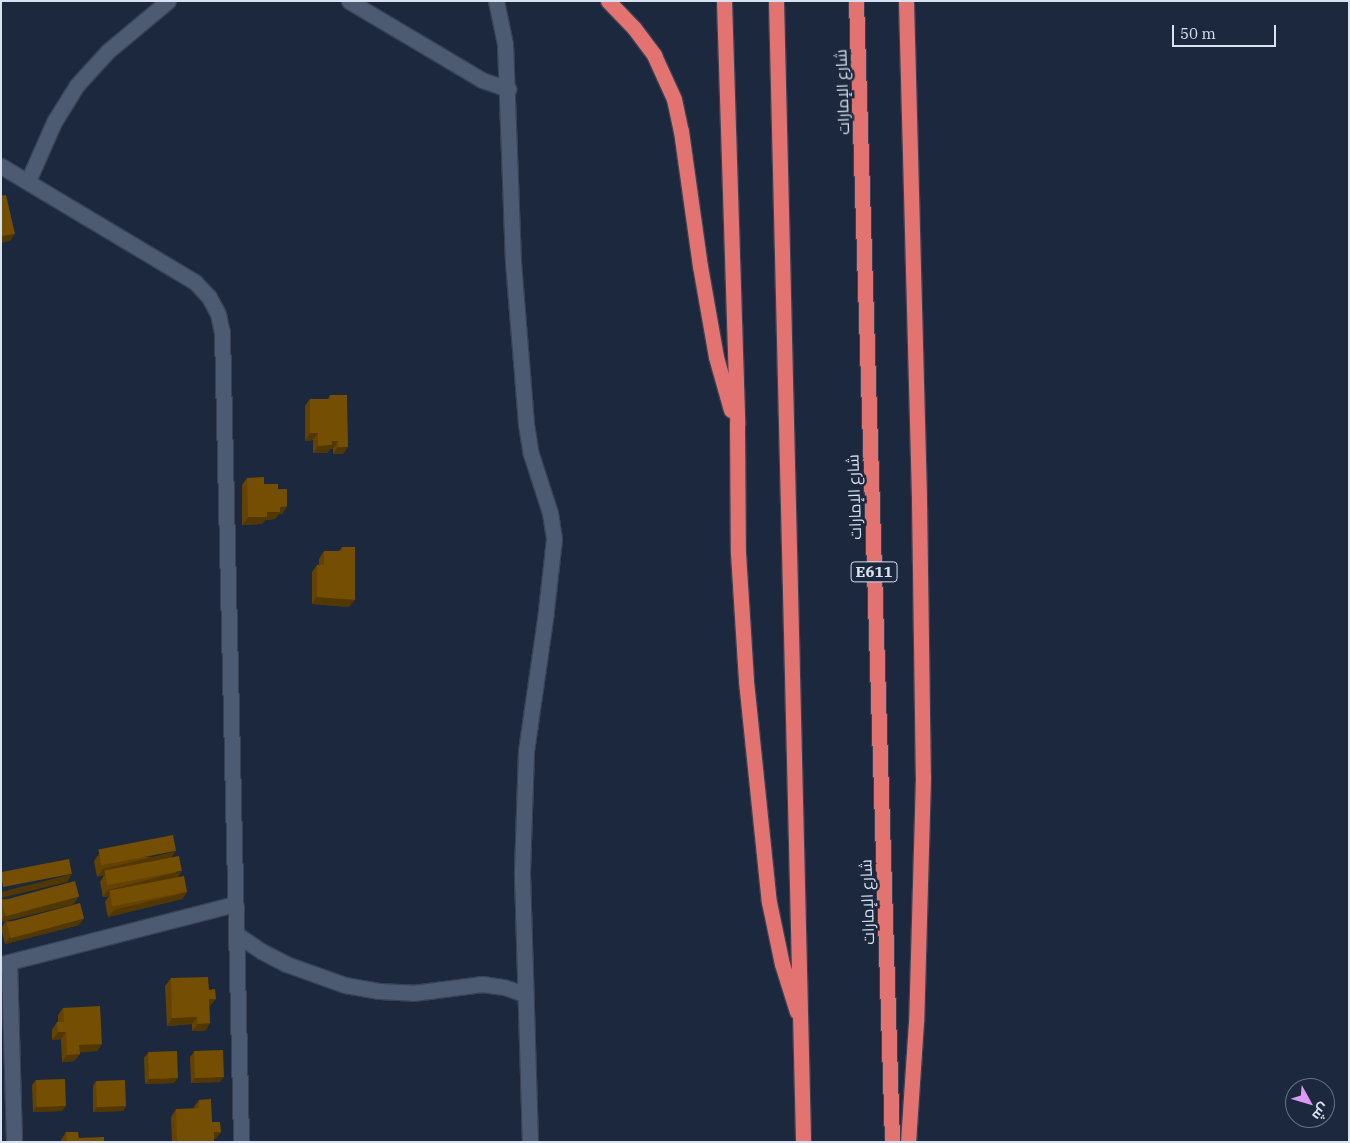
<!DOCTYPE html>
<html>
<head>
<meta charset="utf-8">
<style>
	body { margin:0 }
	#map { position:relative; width:1350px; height:1143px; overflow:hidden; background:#1c283d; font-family:"IBM Plex Serif",Cairo,serif }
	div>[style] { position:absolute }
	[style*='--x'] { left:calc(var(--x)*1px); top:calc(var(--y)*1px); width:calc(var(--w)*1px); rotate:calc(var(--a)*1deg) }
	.roads { filter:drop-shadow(1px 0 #394254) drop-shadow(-1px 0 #394254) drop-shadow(0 1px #394254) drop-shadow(0 -1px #394254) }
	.minor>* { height:15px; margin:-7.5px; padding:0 7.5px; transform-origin:7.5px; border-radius:7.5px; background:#4d5b72 }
	.highway>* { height:15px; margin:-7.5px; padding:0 7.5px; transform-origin:7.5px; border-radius:7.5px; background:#e27370 }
	.wall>* { inset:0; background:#644302 }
	.shaded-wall>* { inset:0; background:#513701 }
	.building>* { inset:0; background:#744e02; transform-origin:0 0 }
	span { translate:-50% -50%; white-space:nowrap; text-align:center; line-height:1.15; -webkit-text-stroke:5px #1c283d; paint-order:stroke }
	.shield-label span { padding:1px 4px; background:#1c283d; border:1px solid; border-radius:4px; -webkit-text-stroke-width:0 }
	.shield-label { font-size:15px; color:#d9e2f0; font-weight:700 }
	.street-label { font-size:16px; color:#d9e2f0 }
	.frame { position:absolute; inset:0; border:2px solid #d9e2f0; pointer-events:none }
	.north { position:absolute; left:1285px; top:1078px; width:50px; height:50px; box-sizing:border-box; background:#1c283d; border:1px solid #687285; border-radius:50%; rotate:129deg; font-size:14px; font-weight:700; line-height:20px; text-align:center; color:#d9e2f0 }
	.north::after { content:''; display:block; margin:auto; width:18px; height:22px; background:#dc99f4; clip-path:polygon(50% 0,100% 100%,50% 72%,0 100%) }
	.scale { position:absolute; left:1172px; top:25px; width:104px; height:22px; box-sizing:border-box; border:2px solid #d9e2f0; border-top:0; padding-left:6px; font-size:15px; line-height:18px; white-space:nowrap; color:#d9e2f0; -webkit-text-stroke:4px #1c283d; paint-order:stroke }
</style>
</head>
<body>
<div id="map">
	<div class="roads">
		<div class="minor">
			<i style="--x:349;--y:1;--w:155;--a:30.7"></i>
			<i style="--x:482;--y:80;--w:28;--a:19"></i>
			<i style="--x:496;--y:1;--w:44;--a:78.2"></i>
			<i style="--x:505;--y:44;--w:218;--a:87.9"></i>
			<i style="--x:513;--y:262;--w:163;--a:85.4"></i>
			<i style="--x:526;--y:424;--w:30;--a:81"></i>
			<i style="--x:531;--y:454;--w:62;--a:72.1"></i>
			<i style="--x:550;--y:513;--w:26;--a:81"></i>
			<i style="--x:554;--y:539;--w:81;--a:96.4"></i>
			<i style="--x:545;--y:619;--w:133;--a:98.2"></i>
			<i style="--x:526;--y:751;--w:123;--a:91.9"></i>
			<i style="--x:522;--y:874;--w:268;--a:88.3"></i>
			<i style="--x:1;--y:166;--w:226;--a:30.9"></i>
			<i style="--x:195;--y:282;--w:21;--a:47"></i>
			<i style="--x:209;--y:297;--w:19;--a:62"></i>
			<i style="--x:218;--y:314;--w:19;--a:78"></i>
			<i style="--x:222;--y:333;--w:809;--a:88.65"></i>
			<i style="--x:28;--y:181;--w:64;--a:-66.2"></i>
			<i style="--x:54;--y:122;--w:44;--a:-58.1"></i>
			<i style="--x:77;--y:85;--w:46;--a:-47.6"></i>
			<i style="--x:108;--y:51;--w:78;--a:-39.8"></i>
			<i style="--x:236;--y:934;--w:30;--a:34"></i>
			<i style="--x:261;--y:951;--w:28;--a:27"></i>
			<i style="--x:286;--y:964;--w:63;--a:19.6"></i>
			<i style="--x:345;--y:985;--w:35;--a:10"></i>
			<i style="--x:379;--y:991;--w:34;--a:3"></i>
			<i style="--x:413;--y:993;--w:70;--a:-7.4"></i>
			<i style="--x:482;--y:984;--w:22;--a:8"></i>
			<i style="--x:504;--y:987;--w:21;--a:19"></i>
			<i style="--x:9;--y:962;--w:180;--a:88.4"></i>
			<i style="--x:1;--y:964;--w:242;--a:-14.4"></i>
		</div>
		<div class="highway">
			<i style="--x:608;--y:1;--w:37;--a:46"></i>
			<i style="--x:634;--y:28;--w:34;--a:53"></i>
			<i style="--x:654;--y:55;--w:48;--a:65.6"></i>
			<i style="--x:674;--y:99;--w:33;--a:78"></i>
			<i style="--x:681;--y:131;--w:136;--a:82"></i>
			<i style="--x:700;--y:266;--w:92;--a:80"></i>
			<i style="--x:716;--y:357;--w:55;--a:74.2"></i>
			<i style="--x:724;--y:1;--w:424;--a:88.2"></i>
			<i style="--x:737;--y:425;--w:128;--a:89.6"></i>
			<i style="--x:738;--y:553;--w:128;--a:86.4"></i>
			<i style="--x:746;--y:681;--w:222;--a:84.1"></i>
			<i style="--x:769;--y:902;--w:63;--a:78.2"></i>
			<i style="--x:782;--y:964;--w:50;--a:72.6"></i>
			<i style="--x:776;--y:1;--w:1141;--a:88.64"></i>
			<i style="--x:856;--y:1;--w:1142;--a:88.19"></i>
			<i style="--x:906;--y:1;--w:498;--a:88.5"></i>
			<i style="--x:919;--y:499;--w:278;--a:89.2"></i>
			<i style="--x:923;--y:777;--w:245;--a:91.6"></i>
			<i style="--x:916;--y:1022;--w:120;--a:93.8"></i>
		</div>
	</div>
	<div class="wall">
		<i style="clip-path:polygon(330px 395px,343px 454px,333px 454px,333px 449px,330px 449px,327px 453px,313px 453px,313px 440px,305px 441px,305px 406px,310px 399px,328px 399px)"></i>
		<i style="clip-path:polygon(247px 478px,278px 489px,287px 506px,282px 514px,279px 514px,275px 519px,265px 520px,262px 524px,242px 525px,242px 485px)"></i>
		<i style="clip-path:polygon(342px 547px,349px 607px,312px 604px,312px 572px,317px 565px,319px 565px,319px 559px,324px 551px,339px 551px)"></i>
		<i style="clip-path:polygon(99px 854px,171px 858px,178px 878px,187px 892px,182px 899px,108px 917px,105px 902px,109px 896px,103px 897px,100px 882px,104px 875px,97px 877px,94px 861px)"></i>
		<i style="clip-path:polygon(1px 899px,74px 904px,1px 922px)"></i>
		<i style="clip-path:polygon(6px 921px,79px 925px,5px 944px,1px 928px)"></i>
		<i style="clip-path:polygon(171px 978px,210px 1006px,209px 1006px,210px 1023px,205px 1031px,192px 1031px,192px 1024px,167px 1026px,165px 986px)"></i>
		<i style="clip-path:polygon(63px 1008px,102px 1044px,97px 1051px,80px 1052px,80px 1054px,74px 1061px,62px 1062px,61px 1039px,52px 1040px,52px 1030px,57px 1022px,58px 1022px,58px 1015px)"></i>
		<i style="clip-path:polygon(194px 1052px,220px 1082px,191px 1083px,190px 1057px)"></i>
		<i style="clip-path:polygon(148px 1053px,174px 1083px,145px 1084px,144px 1058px)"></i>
		<i style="clip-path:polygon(36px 1080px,62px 1111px,33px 1112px,32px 1085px)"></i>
		<i style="clip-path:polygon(96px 1081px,126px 1106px,123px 1111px,93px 1112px,93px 1086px)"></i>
		<i style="clip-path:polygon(199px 1100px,212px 1122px,221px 1132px,215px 1139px,214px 1139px,214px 1142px,172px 1142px,171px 1117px,176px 1109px,194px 1109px,194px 1107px)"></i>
		<i style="clip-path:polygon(66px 1132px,79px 1138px,104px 1142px,61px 1142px,61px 1140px)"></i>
	</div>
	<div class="shaded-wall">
		<i style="clip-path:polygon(15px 234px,10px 241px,1px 243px,1px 238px,3px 236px)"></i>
		<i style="clip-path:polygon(310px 433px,318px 433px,313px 440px,305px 441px)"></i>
		<i style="clip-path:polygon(332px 441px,338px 441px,333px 449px,330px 449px,327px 453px,313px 453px,318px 446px)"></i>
		<i style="clip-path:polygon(338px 447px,348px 447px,343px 454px,333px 454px)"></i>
		<i style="clip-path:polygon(287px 506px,282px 514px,279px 514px,275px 519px,265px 520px,262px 524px,242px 525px,248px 517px,267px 512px,280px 507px)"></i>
		<i style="clip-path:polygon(317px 597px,355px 600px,349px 607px,312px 604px)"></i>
		<i style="clip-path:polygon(176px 851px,171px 858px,97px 877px,103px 869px)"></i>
		<i style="clip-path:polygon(182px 871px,177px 879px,110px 894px,109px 896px,103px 897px,108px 890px)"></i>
		<i style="clip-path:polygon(72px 874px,67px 882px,1px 898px,1px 892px)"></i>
		<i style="clip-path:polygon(187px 892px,182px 899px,108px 917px,114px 910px)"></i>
		<i style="clip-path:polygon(79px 896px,74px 904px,1px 922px,1px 920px,5px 915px)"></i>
		<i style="clip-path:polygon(84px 918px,79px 925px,5px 944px,10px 936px)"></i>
		<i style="clip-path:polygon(209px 999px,216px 999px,210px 1006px,204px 1007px)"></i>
		<i style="clip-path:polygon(197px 1017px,192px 1024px,167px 1026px,172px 1018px)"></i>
		<i style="clip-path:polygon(210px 1023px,205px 1031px,192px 1031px,198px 1024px)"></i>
		<i style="clip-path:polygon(58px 1032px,66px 1032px,61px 1039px,52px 1040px)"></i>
		<i style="clip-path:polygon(102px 1044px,97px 1051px,74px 1053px,79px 1045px)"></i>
		<i style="clip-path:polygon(80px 1054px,74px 1061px,62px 1062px,67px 1055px)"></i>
		<i style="clip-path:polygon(224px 1077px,220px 1082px,191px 1083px,195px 1078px)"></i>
		<i style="clip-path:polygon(178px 1078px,174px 1083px,145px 1084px,149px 1079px)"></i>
		<i style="clip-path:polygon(66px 1106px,62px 1111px,33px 1112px,36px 1107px)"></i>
		<i style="clip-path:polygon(126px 1106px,123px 1111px,93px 1112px,97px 1107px)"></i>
		<i style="clip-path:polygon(214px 1132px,221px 1132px,215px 1139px,208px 1140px)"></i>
	</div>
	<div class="building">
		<i style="clip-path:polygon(6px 195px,15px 234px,3px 236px,1px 238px,1px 196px)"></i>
		<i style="clip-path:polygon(330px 395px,347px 395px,348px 447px,338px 447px,338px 441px,332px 441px,332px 445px,318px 446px,318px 433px,310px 433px,310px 399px,330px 399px)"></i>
		<i style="clip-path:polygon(264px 477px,264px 484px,278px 484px,278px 489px,287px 489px,287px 506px,280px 507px,280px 512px,267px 512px,267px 517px,248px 517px,247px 478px)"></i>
		<i style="clip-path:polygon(342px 547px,355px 547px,355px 600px,317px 597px,317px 565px,324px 565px,324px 551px,342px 551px)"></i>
		<i style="left:173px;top:835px;width:16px;height:76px;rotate:79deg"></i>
		<i style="left:179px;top:856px;width:15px;height:76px;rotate:79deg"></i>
		<i style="left:69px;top:859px;width:15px;height:70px;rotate:79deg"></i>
		<i style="left:184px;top:876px;width:16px;height:76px;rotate:79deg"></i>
		<i style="left:75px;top:881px;width:16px;height:76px;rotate:75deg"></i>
		<i style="left:80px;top:903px;width:16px;height:76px;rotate:75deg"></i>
		<i style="clip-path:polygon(208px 977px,209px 990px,215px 989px,216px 999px,209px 999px,210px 1023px,198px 1024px,197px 1017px,172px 1018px,171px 978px)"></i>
		<i style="clip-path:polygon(100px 1006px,102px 1044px,79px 1045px,80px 1054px,67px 1055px,66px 1032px,58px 1032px,57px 1022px,64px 1022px,63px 1008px)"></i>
		<i style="left:223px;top:1050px;width:27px;height:29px;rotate:88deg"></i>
		<i style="left:177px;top:1051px;width:27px;height:29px;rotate:88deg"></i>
		<i style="left:65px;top:1079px;width:27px;height:29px;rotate:88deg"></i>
		<i style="left:125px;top:1080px;width:26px;height:29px;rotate:88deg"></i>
		<i style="clip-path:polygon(211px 1099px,212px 1122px,220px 1122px,221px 1132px,214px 1132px,214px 1142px,177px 1142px,176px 1109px,199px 1108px,199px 1100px)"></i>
		<i style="clip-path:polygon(66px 1132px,78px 1132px,79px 1138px,104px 1137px,104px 1142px,67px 1142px)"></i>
	</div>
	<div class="shield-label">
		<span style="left:874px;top:572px">E611</span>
	</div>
	<div class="street-label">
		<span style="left:842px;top:92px;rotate:-92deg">شارع الإمارات</span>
		<span style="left:854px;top:497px;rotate:-92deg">شارع الإمارات</span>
		<span style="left:867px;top:902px;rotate:-92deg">شارع الإمارات</span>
	</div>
	<div class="frame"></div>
	<div class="north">ش</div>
	<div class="scale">50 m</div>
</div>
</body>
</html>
